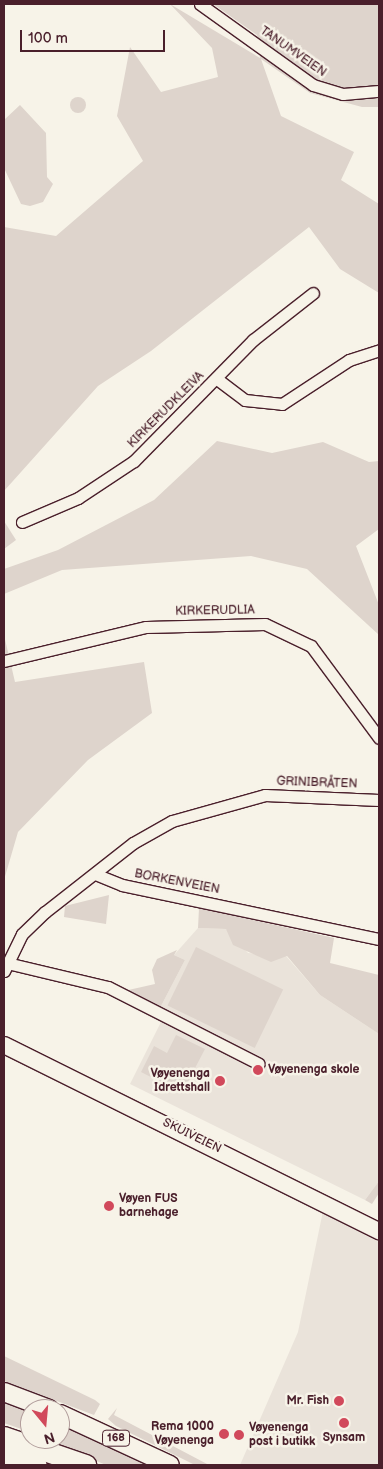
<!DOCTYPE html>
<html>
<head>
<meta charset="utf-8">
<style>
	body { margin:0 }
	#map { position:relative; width:383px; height:1469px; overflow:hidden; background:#f7f3e8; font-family:"Balsamiq Sans",sans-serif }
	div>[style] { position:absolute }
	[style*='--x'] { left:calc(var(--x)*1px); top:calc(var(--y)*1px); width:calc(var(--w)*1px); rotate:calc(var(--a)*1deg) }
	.built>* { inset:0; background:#eae3da }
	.green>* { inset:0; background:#ded4cc; transform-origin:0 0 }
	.round { border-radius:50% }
	.roads { filter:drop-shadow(1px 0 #4a1f2b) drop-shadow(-1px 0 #4a1f2b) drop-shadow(0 1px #4a1f2b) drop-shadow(0 -1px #4a1f2b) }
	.street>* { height:11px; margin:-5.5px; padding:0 5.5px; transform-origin:5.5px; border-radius:5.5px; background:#f7f3e8 }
	.secondary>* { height:16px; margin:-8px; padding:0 8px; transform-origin:8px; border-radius:8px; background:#f7f3e8 }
	.primary>* { height:18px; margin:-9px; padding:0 9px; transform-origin:9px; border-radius:9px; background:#f7f3e8 }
	.highway>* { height:20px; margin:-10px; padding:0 10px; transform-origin:10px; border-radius:10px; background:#f7f3e8 }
	.dots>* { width:14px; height:14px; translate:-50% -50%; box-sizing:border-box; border:2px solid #f7f3e8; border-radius:50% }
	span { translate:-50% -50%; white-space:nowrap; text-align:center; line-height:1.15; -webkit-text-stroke:5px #f7f3e8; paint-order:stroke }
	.shield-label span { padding:1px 4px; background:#f7f3e8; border:1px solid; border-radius:4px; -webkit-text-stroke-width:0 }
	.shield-label { font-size:11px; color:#4a1f2b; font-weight:700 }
	.street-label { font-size:12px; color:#4a1f2b }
	.poi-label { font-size:12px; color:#4a1f2b; font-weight:700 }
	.left { translate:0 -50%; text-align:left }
	.right { translate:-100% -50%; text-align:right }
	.frame { position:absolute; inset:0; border:5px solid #4a1f2b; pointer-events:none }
	.north { position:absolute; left:20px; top:1399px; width:50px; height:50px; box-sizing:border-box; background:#f7f3e8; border:1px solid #b29e9c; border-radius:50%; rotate:163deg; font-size:14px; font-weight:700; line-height:20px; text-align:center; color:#4a1f2b }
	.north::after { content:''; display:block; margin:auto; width:18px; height:22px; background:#d1495b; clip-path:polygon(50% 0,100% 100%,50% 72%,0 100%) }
	.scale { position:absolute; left:20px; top:30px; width:145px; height:22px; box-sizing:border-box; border:2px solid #4a1f2b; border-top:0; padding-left:6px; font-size:15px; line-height:18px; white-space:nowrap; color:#4a1f2b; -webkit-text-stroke:4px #f7f3e8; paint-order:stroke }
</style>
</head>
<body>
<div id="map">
	<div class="built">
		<i style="clip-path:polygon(198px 928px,226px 929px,248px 953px,286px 956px,320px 995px,379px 1034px,379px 1181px,365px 1200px,130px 1084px,166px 1012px,160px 1008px,185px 960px,174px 955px)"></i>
		<i style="clip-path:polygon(323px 1211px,379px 1242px,379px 1465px,240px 1465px,298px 1332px)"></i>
	</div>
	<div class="green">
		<i style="clip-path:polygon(170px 4px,260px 58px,257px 35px,213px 4px,379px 4px,379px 107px,362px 107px,310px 93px,261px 59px,281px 116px,354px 152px,341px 180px,379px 204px,379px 293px,340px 269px,309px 227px,151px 351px,98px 386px,4px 491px,4px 227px,56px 236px,143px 161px,117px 116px,130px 47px,161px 92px,218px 77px,212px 48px)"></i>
		<i class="round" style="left:70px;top:97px;width:16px;height:16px"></i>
		<i style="clip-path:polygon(20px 105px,46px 133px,47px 177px,53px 184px,43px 202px,30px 206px,21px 204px,4px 168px,4px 120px)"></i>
		<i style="clip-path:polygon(217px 441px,272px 453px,323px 442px,369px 462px,379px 461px,379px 529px,356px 546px,379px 605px,379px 635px,307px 569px,251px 556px,62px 570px,4px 594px,4px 569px,58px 550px,154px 500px)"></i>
		<i style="clip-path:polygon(4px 521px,16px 540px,4px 549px)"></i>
		<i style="clip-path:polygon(4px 635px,15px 682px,144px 662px,152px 713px,88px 760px,18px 832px,4px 880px)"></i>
		<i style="clip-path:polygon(109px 895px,106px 924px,64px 917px,65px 906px)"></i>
		<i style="clip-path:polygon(199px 908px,334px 938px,330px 963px,379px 975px,379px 1034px,320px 995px,287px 956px,271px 962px,233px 945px,226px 929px,198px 928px)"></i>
		<i style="left:196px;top:947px;width:97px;height:65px;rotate:26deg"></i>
		<i style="clip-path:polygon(177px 950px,174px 955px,185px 960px,160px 1008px,124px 991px,155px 984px,152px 970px,157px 959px)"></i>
		<i style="clip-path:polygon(176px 1035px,205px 1049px,182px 1093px,141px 1072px,154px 1046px,167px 1053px)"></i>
		<i style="clip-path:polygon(379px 1181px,379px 1193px,372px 1204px,365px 1200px)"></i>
		<i style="clip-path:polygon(4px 1356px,95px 1400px,100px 1404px,94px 1415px,4px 1381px)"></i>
		<i style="clip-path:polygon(4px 1400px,30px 1410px,30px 1432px,4px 1423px)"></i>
		<i style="clip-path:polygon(117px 1408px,114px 1415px,209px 1465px,195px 1465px,116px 1426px,108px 1419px)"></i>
		<i style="clip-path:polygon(60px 1421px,155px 1465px,106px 1465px,73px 1451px,48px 1439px,60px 1439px)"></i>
	</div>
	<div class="roads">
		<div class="street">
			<i style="--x:200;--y:4;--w:139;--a:35.6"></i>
			<i style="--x:313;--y:85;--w:31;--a:17"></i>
			<i style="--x:343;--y:94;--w:36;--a:-5"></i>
			<i style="--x:217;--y:379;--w:35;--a:37"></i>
			<i style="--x:245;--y:400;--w:37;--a:6"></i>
			<i style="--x:282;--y:404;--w:80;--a:-33.3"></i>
			<i style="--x:349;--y:360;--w:32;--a:-18"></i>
			<i style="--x:22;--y:522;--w:61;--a:-23.2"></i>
			<i style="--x:78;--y:498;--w:67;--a:-33.5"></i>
			<i style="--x:134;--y:461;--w:170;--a:-45.5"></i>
			<i style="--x:253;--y:340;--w:76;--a:-38.1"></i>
			<i style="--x:4;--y:661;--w:146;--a:-13.5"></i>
			<i style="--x:146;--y:627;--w:119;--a:-1.4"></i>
			<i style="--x:265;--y:624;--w:51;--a:25.6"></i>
			<i style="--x:311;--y:646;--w:114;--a:53.5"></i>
			<i style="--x:95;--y:874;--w:29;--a:22"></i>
			<i style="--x:122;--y:885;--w:263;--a:11.9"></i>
			<i style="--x:7;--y:963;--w:104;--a:13.4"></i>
			<i style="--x:108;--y:987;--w:169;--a:27"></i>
			<i style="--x:4;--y:971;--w:41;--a:-64.1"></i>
			<i style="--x:22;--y:934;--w:32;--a:-44"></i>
			<i style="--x:45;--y:912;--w:112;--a:-38.1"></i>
			<i style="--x:133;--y:843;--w:45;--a:-29.4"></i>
			<i style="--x:172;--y:821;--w:97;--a:-15.6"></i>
			<i style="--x:265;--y:795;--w:114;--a:2.5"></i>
		</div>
		<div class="secondary">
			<i style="--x:4;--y:1045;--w:419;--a:26.4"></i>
		</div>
		<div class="primary">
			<i style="--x:4;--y:1392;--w:48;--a:20.7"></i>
			<i style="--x:60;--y:1414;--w:121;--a:24.9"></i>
		</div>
		<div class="highway">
			<i style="--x:4;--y:1437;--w:87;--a:18.9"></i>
			<i style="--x:4;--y:1455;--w:34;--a:17"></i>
		</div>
	</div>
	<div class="dots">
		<i style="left:258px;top:1070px;background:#d1495b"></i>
		<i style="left:220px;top:1081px;background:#d1495b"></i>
		<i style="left:109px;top:1206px;background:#d1495b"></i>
		<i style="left:339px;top:1401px;background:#d1495b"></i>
		<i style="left:344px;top:1423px;background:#d1495b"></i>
		<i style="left:224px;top:1434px;background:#d1495b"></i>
		<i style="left:239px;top:1435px;background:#d1495b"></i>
	</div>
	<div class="shield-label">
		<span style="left:116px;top:1438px">168</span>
	</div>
	<div class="street-label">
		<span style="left:293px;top:52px;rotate:35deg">TANUMVEIEN</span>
		<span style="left:166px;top:410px;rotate:-45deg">KIRKERUDKLEIVA</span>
		<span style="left:215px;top:611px;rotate:-1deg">KIRKERUDLIA</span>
		<span style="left:317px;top:783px;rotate:2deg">GRINIBRÅTEN</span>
		<span style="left:177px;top:882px;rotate:11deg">BORKENVEIEN</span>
		<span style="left:192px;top:1136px;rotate:26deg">SKUIVEIEN</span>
	</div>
	<div class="poi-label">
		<span class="left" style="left:268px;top:1070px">Vøyenenga skole</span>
		<span class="right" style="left:210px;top:1081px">Vøyenenga<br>Idrettshall</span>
		<span class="left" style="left:119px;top:1206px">Vøyen FUS<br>barnehage</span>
		<span class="right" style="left:329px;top:1401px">Mr. Fish</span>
		<span class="right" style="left:214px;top:1434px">Rema 1000<br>Vøyenenga</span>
		<span class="left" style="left:249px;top:1435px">Vøyenenga<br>post i butikk</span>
		<span style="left:344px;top:1438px">Synsam</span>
	</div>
	<div class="frame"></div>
	<div class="north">N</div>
	<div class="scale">100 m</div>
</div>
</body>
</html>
